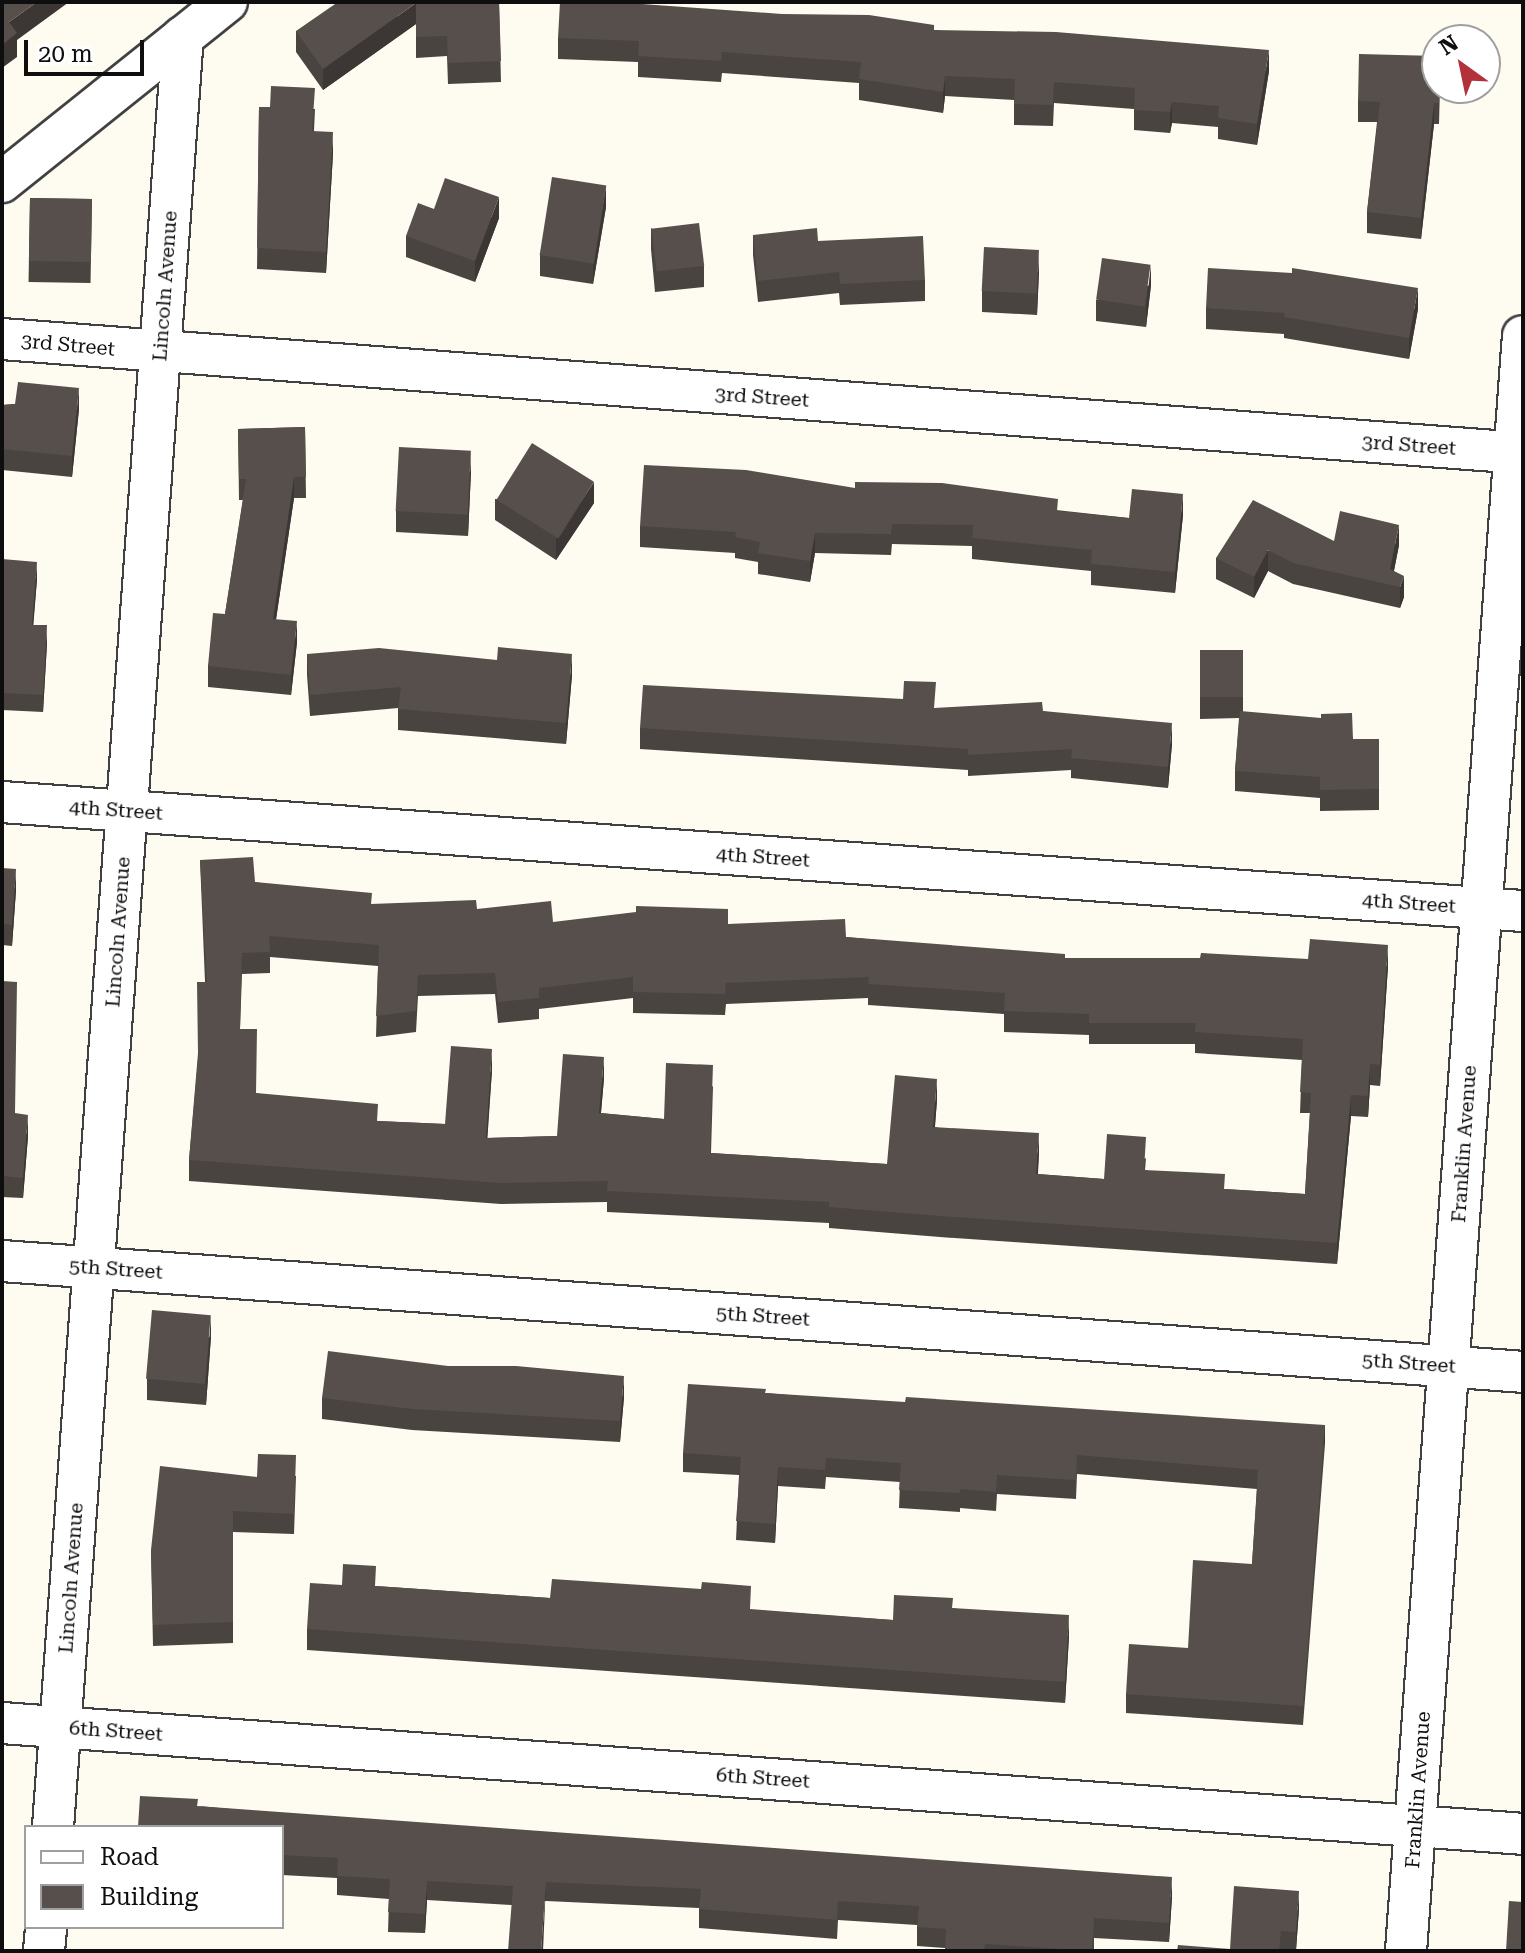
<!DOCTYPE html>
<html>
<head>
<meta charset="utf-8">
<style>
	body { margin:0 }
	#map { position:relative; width:1525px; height:1953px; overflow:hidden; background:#fefbf1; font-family:"Roboto Serif",serif }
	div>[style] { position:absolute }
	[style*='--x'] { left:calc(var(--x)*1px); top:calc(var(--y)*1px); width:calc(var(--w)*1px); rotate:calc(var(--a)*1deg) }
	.roads { filter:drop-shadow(2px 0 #414141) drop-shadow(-2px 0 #414141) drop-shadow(0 2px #414141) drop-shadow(0 -2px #414141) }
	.minor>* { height:40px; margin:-20px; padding:0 20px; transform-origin:20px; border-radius:20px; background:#fff }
	.wall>* { inset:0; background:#4a4441; transform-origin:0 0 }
	.shaded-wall>* { inset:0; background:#3c3735; transform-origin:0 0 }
	.building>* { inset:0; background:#564f4c; transform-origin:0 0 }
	span { translate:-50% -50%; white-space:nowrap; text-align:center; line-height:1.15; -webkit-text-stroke:8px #fff; paint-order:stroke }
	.street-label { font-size:20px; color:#0e0e0e }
	.frame { position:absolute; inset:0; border:4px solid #0e0e0e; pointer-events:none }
	.legend { position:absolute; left:24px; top:1825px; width:260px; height:104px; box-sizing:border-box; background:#fff; border:2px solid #9f9f9f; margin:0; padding:10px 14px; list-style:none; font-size:24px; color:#0e0e0e }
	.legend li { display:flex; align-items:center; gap:16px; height:40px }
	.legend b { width:40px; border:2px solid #9f9f9f }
	.north { position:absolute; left:1421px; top:24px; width:80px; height:80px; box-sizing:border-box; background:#fff; border:2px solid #9f9f9f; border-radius:50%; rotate:327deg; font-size:22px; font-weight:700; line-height:32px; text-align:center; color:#0e0e0e }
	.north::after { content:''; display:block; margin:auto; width:28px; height:36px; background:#b3313b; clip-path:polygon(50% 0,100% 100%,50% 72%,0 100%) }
	.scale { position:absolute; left:24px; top:40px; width:120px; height:36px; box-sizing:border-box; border:4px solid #0e0e0e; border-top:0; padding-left:10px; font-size:24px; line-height:28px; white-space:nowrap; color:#0e0e0e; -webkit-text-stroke:6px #fff; paint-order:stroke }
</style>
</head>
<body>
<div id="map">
	<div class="roads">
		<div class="minor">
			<i style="--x:2;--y:182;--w:288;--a:-38.7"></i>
			<i style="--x:2;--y:339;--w:1525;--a:4.29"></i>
			<i style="--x:2;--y:802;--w:1525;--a:4.1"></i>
			<i style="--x:2;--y:1261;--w:1525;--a:4.17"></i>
			<i style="--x:2;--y:1723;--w:1525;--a:4.17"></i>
			<i style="--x:53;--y:1827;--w:1795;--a:-85.85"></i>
			<i style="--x:44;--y:1951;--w:24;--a:-85"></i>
			<i style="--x:1406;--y:1951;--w:1619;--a:-85.86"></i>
		</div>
	</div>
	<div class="wall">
		<i style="clip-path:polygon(499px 2px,501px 82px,448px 84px,447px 56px,416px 58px,416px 24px,323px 90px,296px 52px,296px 31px)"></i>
		<i style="clip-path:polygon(934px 30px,1269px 71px,1257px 145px,1218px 139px,1218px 127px,1172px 123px,1170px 133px,1134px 130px,1134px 109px,1054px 103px,1053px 126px,1014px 125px,1014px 100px,945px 96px,943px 113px,859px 100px,859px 83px,722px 73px,721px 82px,638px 77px,638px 62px,558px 59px,558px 38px)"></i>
		<i style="clip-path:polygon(1440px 88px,1439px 124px,1434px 124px,1421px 239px,1367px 233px,1367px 212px,1377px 122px,1358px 122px,1358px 101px)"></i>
		<i style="clip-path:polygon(259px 107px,315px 109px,314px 131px,333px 153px,326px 273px,257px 269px)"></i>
		<i style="left:30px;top:198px;width:62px;height:84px;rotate:1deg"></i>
		<i style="clip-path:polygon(606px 207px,593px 284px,540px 276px,540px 255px)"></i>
		<i style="clip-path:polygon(434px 209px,499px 218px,475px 282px,406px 257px,406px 236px)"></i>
		<i style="clip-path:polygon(651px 228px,704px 266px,704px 287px,655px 292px,651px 249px)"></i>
		<i style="clip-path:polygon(753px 235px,818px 241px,925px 280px,925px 301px,840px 305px,839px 293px,758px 302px,753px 255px)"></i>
		<i style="clip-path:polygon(1039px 271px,1037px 315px,982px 312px,982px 291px)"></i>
		<i style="clip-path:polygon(1151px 285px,1146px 327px,1096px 321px,1096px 300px)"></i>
		<i style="clip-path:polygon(1206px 308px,1418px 309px,1409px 359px,1284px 338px,1284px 334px,1206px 329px)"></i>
		<i style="clip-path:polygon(15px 404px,79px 409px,72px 477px,2px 470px,2px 405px)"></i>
		<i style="clip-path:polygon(305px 427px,306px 498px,294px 498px,276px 619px,297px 642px,291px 695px,208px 687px,208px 666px,225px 614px,243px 500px,239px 500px,238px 429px)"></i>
		<i style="clip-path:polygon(471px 471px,468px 536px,396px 532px,396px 511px)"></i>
		<i style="clip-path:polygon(855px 488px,1129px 518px,1183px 515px,1175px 593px,1091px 585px,1091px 571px,972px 559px,972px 546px,892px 544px,891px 555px,815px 553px,810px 582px,758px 574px,758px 562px,735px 558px,735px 553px,640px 547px,640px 526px)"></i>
		<i style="clip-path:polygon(495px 499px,594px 503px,556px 560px,495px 520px)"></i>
		<i style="clip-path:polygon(1334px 541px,1399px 545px,1394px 571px,1404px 597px,1400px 608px,1293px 584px,1268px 571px,1254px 598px,1216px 579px,1216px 558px)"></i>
		<i style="clip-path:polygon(2px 559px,37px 579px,33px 625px,47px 643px,43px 712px,2px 710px)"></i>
		<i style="clip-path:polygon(1243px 650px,1243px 712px,1353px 739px,1379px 739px,1379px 810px,1320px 811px,1320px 798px,1235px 791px,1235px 771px,1239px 718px,1200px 719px,1200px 651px)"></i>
		<i style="clip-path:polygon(307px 654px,572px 675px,566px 744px,398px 730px,398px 708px,310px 716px,307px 675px)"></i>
		<i style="clip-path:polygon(935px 708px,1043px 711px,1172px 744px,1168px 788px,1071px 778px,1071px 770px,968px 776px,968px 770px,640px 749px,640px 728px)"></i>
		<i style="clip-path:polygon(evenodd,200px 860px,255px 882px,372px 904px,477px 909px,553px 922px,728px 924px,846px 937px,1065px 958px,1388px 966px,1380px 1086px,1370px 1085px,1368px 1117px,1351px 1116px,1337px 1264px,940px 1237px,829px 1228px,829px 1223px,607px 1212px,607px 1202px,501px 1204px,189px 1181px,189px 1160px,205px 982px,200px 860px,270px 957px,378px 966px,376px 1037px,416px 1032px,418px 996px,495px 994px,498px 1023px,539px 1019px,539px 1009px,633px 998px,633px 1013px,725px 1015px,726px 1004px,868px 998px,868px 1005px,1004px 1014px,1004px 1032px,1089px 1035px,1089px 1044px,1195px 1044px,1195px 1053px,1302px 1060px,1300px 1113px,1310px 1113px,1305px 1194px,1225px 1189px,1145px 1170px,1146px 1158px,1104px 1179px,1038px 1174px,1039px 1153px,935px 1127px,937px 1100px,887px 1164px,711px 1153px,713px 1086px,664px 1119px,601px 1113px,604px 1078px,557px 1136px,487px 1138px,492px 1070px,445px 1124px,378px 1121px,256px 1093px,240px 1029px,242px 974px,270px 973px,270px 957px)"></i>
		<i style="clip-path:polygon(2px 868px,16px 890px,12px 946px,2px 945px)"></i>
		<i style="clip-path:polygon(2px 981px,15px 1114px,28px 1136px,23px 1198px,2px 1197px)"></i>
		<i style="clip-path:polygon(211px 1336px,206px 1405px,147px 1400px,147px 1379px)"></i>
		<i style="clip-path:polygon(448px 1366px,624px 1397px,620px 1442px,412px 1430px,322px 1419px,322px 1398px)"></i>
		<i style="clip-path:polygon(766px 1393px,1325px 1444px,1303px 1725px,1126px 1713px,1126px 1694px,1188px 1648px,1252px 1564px,1257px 1489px,1077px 1474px,1076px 1499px,997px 1494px,996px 1511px,960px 1508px,960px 1512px,899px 1508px,900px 1482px,826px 1477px,825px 1489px,778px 1486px,775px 1543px,736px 1540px,739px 1475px,683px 1472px,683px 1453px)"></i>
		<i style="clip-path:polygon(296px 1476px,294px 1534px,233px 1532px,233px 1643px,153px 1646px,151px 1550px,257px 1477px)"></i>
		<i style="clip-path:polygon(342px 1585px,376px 1586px,550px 1598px,751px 1610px,893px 1620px,953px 1608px,1069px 1636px,1065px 1703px,307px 1650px,307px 1629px)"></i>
		<i style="clip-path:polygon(198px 1806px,1172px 1897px,1169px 1942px,1094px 1938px,1094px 1951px,945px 1951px,945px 1948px,917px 1946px,917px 1925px,838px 1920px,837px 1939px,699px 1928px,699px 1908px,546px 1901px,511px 1905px,427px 1900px,425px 1933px,388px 1932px,389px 1899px,337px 1895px,337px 1878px,282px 1875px,282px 1827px)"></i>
		<i style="clip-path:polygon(1299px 1909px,1296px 1950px,1281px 1949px,1281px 1951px,1177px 1951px,1230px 1949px)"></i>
	</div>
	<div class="shaded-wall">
		<i style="clip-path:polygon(37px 2px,69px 2px,17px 40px,17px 57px,2px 68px,2px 45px,9px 22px)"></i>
		<i style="clip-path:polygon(416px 3px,416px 24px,323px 90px,323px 69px)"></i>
		<i style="clip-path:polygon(1269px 50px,1269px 71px,1257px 145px,1257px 124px)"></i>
		<i style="clip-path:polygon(945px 76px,945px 96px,943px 113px,943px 92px)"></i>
		<i style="clip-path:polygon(1172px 102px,1172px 123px,1170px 133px,1170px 112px)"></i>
		<i style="clip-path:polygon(1434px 103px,1434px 124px,1421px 239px,1421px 218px)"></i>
		<i style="clip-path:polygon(333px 132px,333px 153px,326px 273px,326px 252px)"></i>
		<i style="clip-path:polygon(606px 186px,606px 207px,593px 284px,593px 263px)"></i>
		<i style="clip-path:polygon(499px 197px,499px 218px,475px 282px,475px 261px)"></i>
		<i style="clip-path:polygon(1039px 250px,1039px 271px,1037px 315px,1037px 294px)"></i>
		<i style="clip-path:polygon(1151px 265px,1151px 285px,1146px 327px,1146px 307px)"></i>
		<i style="clip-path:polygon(1418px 288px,1418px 309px,1409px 359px,1409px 338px)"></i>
		<i style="clip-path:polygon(79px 388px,79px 409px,72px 477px,72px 456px)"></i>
		<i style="clip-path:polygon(471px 451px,471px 471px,468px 536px,468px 515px)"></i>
		<i style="clip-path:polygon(294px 477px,294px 498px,273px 640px,273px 619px)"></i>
		<i style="clip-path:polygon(594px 482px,594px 503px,556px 560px,556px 539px)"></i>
		<i style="clip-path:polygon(1183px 494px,1183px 515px,1175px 593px,1175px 572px)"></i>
		<i style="clip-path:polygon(1399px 525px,1399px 545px,1391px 585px,1390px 569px)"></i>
		<i style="clip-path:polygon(815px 533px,815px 553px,810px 582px,810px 561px)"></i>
		<i style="clip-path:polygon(1268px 550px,1268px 571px,1254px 598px,1254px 577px)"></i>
		<i style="clip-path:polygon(37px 562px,37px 579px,32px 642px,32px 625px)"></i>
		<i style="clip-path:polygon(1404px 576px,1404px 597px,1400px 608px,1400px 587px)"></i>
		<i style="clip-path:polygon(297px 621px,297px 642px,291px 695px,291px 675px)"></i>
		<i style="clip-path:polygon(47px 625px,47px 643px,43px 712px,43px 695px)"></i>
		<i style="clip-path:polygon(572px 654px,572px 675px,566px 744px,566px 723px)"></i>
		<i style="clip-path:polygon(1172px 723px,1172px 744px,1168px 788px,1168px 767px)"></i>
		<i style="clip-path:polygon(16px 869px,16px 890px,12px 946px,12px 925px)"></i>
		<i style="clip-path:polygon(1388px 945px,1388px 966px,1380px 1086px,1380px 1065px)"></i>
		<i style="clip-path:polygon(492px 1049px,492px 1070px,486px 1159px,486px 1138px)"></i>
		<i style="clip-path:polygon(604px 1057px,604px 1078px,599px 1134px,599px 1113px)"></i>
		<i style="clip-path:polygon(1370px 1064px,1370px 1085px,1368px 1117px,1368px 1096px)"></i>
		<i style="clip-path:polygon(937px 1079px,937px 1100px,933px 1148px,933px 1127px)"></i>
		<i style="clip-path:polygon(1351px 1095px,1351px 1116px,1337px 1264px,1337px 1243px)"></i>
		<i style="clip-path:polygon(28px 1115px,28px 1136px,23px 1198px,23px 1178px)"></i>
		<i style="clip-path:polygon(1039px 1133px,1039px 1153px,1036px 1195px,1036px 1174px)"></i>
		<i style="clip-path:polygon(211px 1315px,211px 1336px,206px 1405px,206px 1384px)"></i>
		<i style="clip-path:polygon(624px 1376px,624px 1397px,620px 1442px,620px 1421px)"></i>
		<i style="left:1325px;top:1425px;width:19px;height:282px;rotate:90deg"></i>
		<i style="clip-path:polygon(778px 1467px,778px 1486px,775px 1543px,775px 1524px)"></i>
		<i style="clip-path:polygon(1069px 1615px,1069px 1636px,1065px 1703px,1065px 1682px)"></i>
		<i style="clip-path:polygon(1172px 1877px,1172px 1897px,1169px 1942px,1169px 1923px)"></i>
		<i style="clip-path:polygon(427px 1881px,427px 1900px,425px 1933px,425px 1914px)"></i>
		<i style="clip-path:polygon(546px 1882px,543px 1951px,541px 1951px)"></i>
		<i style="clip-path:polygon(1299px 1891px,1299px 1909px,1296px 1950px,1296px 1932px)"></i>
	</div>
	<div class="building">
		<i style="clip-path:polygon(2px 2px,37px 2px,9px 22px,17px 33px,2px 45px)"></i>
		<i style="clip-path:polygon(338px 2px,499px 2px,501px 61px,448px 63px,447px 36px,416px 37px,416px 3px,323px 69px,296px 31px)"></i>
		<i style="clip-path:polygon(560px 2px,614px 2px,782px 14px,869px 15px,934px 25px,934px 30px,1056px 32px,1269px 50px,1257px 124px,1218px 118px,1219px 106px,1172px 102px,1170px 112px,1134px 110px,1135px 88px,1054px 82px,1053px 105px,1014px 104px,1015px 79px,945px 76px,943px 92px,859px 79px,861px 62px,722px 52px,721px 61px,638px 56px,639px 41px,558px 38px)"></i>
		<i style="clip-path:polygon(1359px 54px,1437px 56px,1437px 88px,1439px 88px,1439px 103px,1434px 103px,1421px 218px,1367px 212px,1380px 102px,1358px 101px)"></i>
		<i style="clip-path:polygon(271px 86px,315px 88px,312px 131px,333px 132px,326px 252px,257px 248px,259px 107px,270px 107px)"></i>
		<i style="left:552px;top:177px;width:55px;height:79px;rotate:9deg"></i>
		<i style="clip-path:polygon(445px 178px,499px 197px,475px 261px,406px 236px,418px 203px,434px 209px)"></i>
		<i style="left:30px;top:198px;width:62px;height:63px;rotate:1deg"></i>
		<i style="left:699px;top:223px;width:43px;height:48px;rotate:83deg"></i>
		<i style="clip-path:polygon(817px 228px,818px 241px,923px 236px,925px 280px,840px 284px,839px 272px,758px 281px,753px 235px)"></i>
		<i style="left:984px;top:247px;width:55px;height:44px;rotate:3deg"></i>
		<i style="left:1102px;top:258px;width:49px;height:42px;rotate:8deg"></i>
		<i style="clip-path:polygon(1208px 268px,1292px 273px,1292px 268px,1418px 288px,1409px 338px,1284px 317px,1285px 313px,1206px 308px)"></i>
		<i style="clip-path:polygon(18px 382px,79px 388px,72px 456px,2px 449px,2px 405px,15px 404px)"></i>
		<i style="clip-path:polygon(305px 427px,306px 477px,294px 477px,273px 619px,297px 621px,291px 675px,208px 666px,213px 613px,225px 614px,246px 479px,239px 479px,238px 429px)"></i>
		<i style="left:532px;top:443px;width:73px;height:67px;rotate:32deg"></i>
		<i style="left:399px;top:447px;width:72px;height:64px;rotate:3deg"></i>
		<i style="clip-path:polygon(644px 465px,746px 470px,855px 488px,855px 482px,942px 483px,1058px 499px,1057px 511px,1129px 518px,1132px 489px,1183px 494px,1175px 572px,1091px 564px,1092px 550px,972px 538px,973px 525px,892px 524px,891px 534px,815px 533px,810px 561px,758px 553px,760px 542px,735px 537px,736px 532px,640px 526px)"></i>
		<i style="clip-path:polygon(1253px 500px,1334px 541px,1340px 511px,1399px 525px,1390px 569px,1404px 576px,1400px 587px,1293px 563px,1268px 550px,1254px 577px,1216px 558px)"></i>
		<i style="clip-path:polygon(2px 559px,37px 562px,32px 625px,47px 625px,43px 695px,2px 693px)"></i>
		<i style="clip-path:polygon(498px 647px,572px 654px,566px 723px,398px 709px,401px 687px,310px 695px,307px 654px,379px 648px,497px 660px)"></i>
		<i style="left:1243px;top:650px;width:47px;height:43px;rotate:90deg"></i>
		<i style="clip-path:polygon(904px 681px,936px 682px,934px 708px,1042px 702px,1043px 711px,1172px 723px,1168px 767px,1071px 758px,1072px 749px,968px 755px,968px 749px,640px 728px,643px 685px,903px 699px)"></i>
		<i style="clip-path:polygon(1240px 711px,1321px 718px,1321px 714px,1352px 713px,1353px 739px,1379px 739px,1379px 789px,1320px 790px,1320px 777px,1235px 771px)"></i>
		<i style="clip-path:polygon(evenodd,253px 857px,255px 882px,372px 893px,371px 904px,476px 900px,477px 909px,551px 901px,553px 922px,636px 912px,636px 906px,728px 909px,728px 924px,845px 919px,846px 937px,1065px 954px,1065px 958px,1200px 958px,1201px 953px,1308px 959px,1310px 939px,1388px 945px,1380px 1065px,1370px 1064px,1368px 1096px,1351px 1095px,1337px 1243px,940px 1216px,829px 1207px,829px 1202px,607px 1191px,608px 1181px,501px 1183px,189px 1160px,198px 1053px,197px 982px,207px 982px,200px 860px,253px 857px,269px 936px,379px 945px,376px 1016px,416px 1011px,418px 975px,495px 973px,498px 1002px,539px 998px,539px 988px,633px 977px,633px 992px,725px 994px,726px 983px,869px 977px,868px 984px,1005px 993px,1004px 1011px,1089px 1014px,1089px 1023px,1196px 1023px,1195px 1032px,1303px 1039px,1300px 1092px,1311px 1093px,1305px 1194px,1224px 1189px,1225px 1174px,1144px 1170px,1146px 1137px,1107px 1134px,1104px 1179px,1036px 1174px,1039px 1133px,933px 1127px,937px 1079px,895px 1075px,887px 1164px,710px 1153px,713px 1065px,666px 1063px,664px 1119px,599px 1113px,604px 1057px,563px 1054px,557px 1136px,486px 1138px,492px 1049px,451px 1046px,445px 1124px,377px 1121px,378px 1104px,256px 1093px,257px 1029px,240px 1029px,242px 953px,270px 952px,269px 936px)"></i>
		<i style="clip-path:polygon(2px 868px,16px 869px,12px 925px,2px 924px)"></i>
		<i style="clip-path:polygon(2px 981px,17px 982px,15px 1113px,28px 1115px,23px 1178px,2px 1176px)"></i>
		<i style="left:152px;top:1310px;width:59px;height:69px;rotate:5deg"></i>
		<i style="clip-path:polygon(328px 1351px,448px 1366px,516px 1366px,624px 1376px,620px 1421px,412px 1409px,322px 1398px)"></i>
		<i style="clip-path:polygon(688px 1384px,766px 1389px,765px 1393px,905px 1402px,906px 1397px,1325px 1425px,1303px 1706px,1126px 1694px,1129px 1644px,1188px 1648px,1193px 1560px,1252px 1564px,1258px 1470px,1077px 1455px,1076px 1480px,997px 1475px,996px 1492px,960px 1489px,960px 1493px,899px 1490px,901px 1463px,826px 1458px,825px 1470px,778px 1467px,775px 1524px,736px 1521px,741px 1457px,683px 1453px)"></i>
		<i style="clip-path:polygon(258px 1454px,296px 1455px,294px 1514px,233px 1511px,233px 1622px,153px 1625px,151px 1550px,160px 1466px,257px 1477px)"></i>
		<i style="clip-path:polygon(343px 1564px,376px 1566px,375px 1586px,550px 1598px,552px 1579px,701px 1589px,702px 1582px,751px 1586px,750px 1609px,893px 1620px,894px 1595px,953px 1598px,952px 1608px,1069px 1615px,1065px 1682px,307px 1629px,310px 1583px,342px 1585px)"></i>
		<i style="clip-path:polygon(140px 1796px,198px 1799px,197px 1806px,1172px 1877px,1169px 1923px,1094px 1918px,1092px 1951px,985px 1944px,984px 1951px,945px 1951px,946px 1929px,917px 1927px,919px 1906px,838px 1901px,837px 1920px,699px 1909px,701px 1889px,546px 1882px,541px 1951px,508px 1951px,513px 1886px,427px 1881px,425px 1914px,388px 1912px,390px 1879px,337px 1876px,338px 1858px,282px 1855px,282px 1827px,138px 1827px)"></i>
		<i style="clip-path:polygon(1234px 1886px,1299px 1891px,1296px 1932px,1281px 1931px,1279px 1951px,1177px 1951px,1178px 1945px,1230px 1949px)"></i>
		<i style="clip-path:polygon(1509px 1901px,1523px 1902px,1523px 1951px,1506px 1951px)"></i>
	</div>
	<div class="street-label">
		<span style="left:165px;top:286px;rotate:-86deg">Lincoln Avenue</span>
		<span style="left:68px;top:345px;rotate:5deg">3rd Street</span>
		<span style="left:762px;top:397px;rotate:4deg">3rd Street</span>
		<span style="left:1409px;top:445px;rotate:4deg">3rd Street</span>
		<span style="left:116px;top:810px;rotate:4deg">4th Street</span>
		<span style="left:763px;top:857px;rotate:4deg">4th Street</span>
		<span style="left:1409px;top:903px;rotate:4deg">4th Street</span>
		<span style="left:118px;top:932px;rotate:-86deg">Lincoln Avenue</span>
		<span style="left:1464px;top:1144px;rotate:-86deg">Franklin Avenue</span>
		<span style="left:116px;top:1269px;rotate:4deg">5th Street</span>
		<span style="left:763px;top:1316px;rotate:4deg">5th Street</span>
		<span style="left:1409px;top:1363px;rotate:4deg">5th Street</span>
		<span style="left:71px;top:1578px;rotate:-86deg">Lincoln Avenue</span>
		<span style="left:116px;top:1731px;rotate:4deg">6th Street</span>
		<span style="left:763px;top:1778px;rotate:4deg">6th Street</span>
		<span style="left:1418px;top:1790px;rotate:-86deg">Franklin Avenue</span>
	</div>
	<div class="frame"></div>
	<ul class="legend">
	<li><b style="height:10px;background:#fff"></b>Road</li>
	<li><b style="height:22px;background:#564f4c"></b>Building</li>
	</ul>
	<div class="north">N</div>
	<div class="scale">20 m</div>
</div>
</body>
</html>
